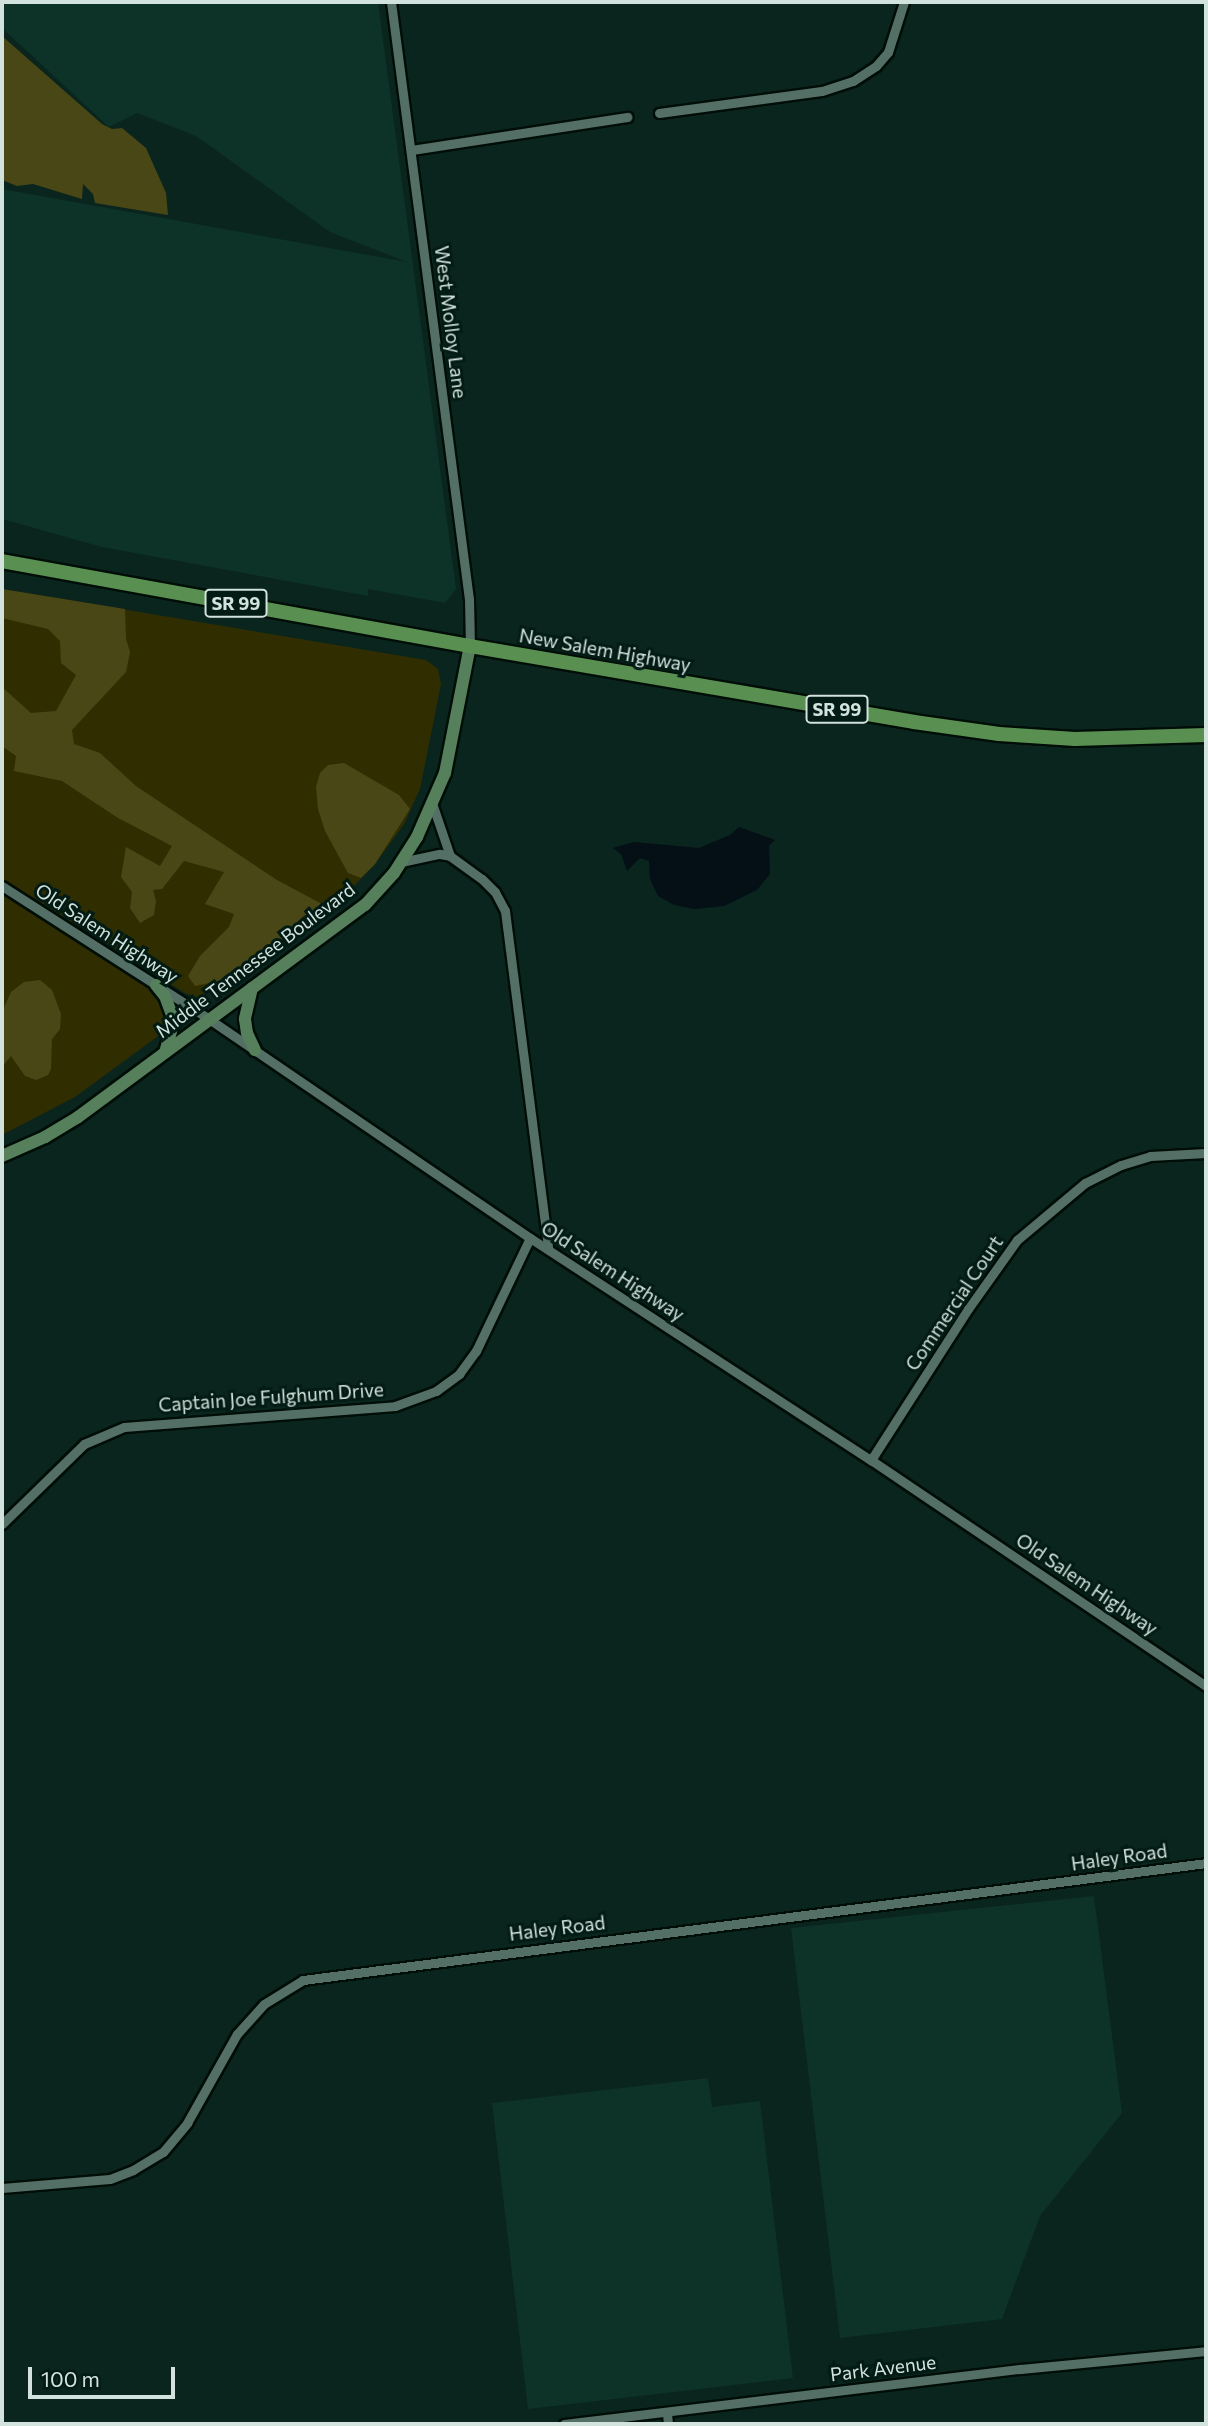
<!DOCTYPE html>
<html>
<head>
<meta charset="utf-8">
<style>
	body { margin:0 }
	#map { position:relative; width:1208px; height:2426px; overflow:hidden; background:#0a251d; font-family:Commissioner,sans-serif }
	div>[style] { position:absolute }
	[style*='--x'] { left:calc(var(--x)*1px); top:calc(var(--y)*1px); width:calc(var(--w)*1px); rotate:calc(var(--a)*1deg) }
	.built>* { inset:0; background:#0d3228 }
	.green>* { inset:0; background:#302e01 }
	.forest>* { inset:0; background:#494716 }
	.water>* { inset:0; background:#040f16 }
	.roads { filter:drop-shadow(2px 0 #000e07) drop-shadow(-2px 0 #000e07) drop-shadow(0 2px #000e07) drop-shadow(0 -2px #000e07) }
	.minor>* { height:9px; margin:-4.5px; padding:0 4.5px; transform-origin:4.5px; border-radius:4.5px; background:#547066 }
	.secondary>* { height:12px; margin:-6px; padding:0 6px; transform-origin:6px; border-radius:6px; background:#56805c }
	.primary>* { height:14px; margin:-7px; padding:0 7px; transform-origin:7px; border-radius:7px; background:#599052 }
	span { translate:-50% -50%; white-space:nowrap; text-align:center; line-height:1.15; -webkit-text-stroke:6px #021b14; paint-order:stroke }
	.shield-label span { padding:2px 5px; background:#021b14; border:2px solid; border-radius:5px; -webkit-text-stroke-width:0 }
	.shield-label { font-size:18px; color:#d2e2dc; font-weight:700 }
	.street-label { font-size:19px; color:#d2e2dc }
	.frame { position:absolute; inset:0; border:4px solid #d2e2dc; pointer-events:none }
	.scale { position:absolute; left:28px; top:2367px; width:147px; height:32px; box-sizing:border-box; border:4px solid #d2e2dc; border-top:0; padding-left:9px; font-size:21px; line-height:24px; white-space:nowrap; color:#d2e2dc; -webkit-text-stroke:5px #021b14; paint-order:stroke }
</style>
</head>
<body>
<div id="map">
	<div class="built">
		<i style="clip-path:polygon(2px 2px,378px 2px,456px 589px,445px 603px,368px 589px,368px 596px,102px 547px,2px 519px,2px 189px,407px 262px,330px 232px,196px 136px,137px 113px,109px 127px,2px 28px)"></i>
		<i style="clip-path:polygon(1094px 1896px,1122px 2113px,1040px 2216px,1002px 2319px,840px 2338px,791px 1928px)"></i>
		<i style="clip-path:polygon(708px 2078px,712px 2107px,760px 2101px,793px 2378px,528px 2409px,492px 2103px)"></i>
	</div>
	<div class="green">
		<i style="clip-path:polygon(2px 589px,426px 660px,438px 669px,441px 684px,420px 789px,404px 824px,375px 864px,351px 889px,218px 987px,199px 998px,185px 993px,2px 879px)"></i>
		<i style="clip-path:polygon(2px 892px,145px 985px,159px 996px,165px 1010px,161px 1034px,75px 1097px,2px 1135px)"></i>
	</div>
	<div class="forest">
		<i style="clip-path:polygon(2px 36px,102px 124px,112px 129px,122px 128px,146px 148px,166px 193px,168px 215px,95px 203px,93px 194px,83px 184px,82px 199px,33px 184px,17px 186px,2px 180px)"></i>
		<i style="clip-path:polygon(2px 589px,125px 609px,126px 639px,130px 652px,126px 672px,72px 730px,74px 744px,100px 753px,136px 786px,277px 880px,320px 903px,322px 911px,229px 979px,195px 986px,188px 976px,200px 956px,229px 927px,234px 914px,205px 904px,224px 872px,184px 861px,162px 889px,153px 890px,156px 901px,154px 915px,140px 923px,130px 908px,132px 892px,121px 877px,126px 847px,160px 866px,172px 846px,118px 818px,62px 781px,14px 771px,16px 756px,2px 746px,2px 687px,31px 713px,56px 711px,76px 675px,61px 663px,60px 641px,48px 629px,2px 618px)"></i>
		<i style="clip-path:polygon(344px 763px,399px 795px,410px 809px,375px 864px,361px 878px,348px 873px,325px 831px,318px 809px,316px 787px,320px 773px,328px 765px)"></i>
		<i style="clip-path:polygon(40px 980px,52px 990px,61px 1014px,60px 1029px,52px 1039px,51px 1069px,48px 1075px,36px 1080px,25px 1076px,11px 1056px,2px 1067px,2px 1012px,11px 992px,24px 982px)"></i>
	</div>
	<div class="water">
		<i style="clip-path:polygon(739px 827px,775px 840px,769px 846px,770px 874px,757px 890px,724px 906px,694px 909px,674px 905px,658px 896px,650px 879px,649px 861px,640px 858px,627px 871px,621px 854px,613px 848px,634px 842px,699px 848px,730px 835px)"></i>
	</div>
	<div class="roads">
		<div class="minor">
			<i style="--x:391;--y:2;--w:602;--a:82.56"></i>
			<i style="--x:469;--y:599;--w:47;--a:88.8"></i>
			<i style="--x:659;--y:113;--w:164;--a:-7.7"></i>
			<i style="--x:822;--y:91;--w:33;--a:-18"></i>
			<i style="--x:853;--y:81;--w:27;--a:-33"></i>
			<i style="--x:876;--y:66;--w:18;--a:-49"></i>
			<i style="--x:888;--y:52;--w:52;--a:-72.3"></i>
			<i style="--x:411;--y:150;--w:219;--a:-8.7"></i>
			<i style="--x:433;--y:806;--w:53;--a:71.2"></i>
			<i style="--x:401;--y:862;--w:40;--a:-12"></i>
			<i style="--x:440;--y:854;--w:10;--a:11"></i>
			<i style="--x:450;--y:856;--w:39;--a:36"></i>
			<i style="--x:482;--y:879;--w:18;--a:45"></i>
			<i style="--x:495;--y:892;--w:21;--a:62"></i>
			<i style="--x:505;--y:911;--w:341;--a:82.7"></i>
			<i style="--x:2;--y:886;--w:246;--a:32.7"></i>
			<i style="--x:209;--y:1019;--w:389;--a:34.3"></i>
			<i style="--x:530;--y:1238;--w:407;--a:33.1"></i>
			<i style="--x:871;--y:1460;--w:404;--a:34"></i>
			<i style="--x:871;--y:1460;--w:179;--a:-57.3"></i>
			<i style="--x:968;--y:1309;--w:85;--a:-54.6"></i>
			<i style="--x:1017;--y:1240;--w:89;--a:-40"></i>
			<i style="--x:1085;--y:1183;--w:40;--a:-26.6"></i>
			<i style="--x:1121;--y:1165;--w:30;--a:-17"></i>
			<i style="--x:1150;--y:1156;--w:56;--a:-3.1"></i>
			<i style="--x:2;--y:1524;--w:115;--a:-44.3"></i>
			<i style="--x:84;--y:1444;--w:43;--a:-23"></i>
			<i style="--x:124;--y:1427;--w:272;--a:-4.4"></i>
			<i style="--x:395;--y:1406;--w:44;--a:-20.1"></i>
			<i style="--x:436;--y:1391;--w:29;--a:-36"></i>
			<i style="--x:459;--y:1374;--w:29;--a:-54"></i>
			<i style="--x:476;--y:1351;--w:125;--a:-64.5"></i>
			<i style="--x:2;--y:2188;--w:108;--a:-4.8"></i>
			<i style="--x:110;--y:2179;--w:25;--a:-21"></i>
			<i style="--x:133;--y:2170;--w:35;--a:-31"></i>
			<i style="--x:163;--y:2152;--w:38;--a:-50"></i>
			<i style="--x:187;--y:2123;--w:102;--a:-60.7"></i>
			<i style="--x:237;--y:2034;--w:40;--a:-48"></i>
			<i style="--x:264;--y:2004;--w:46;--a:-31.6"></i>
			<i style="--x:303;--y:1980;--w:911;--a:-7.38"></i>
			<i style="--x:667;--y:2413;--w:11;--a:85"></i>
			<i style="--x:564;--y:2424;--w:459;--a:-6.9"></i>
			<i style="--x:1020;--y:2369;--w:187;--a:-5.5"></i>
		</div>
		<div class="secondary">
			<i style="--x:156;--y:985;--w:14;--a:51"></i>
			<i style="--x:165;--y:996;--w:20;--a:70"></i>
			<i style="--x:172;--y:1015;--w:13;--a:90"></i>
			<i style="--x:172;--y:1028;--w:25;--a:106"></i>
			<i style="--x:252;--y:988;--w:32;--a:103"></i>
			<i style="--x:245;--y:1019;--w:14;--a:82"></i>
			<i style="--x:247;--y:1033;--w:19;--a:65"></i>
			<i style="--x:2;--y:1156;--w:47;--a:-23.8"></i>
			<i style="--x:45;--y:1137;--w:39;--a:-31"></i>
			<i style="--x:78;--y:1117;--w:357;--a:-36.5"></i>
			<i style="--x:365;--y:905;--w:43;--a:-47.8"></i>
			<i style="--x:394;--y:873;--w:43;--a:-57.4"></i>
			<i style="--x:417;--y:837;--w:70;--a:-66.4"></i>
			<i style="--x:445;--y:773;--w:129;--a:-78.9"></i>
		</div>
		<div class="primary">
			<i style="--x:2;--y:561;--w:476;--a:10.3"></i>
			<i style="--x:470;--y:646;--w:450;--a:9.7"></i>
			<i style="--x:914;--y:722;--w:86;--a:8"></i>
			<i style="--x:999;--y:734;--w:76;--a:3.8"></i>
			<i style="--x:1075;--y:739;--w:131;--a:-1.7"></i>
		</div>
	</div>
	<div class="shield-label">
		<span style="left:236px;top:603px">SR 99</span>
		<span style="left:837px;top:709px">SR 99</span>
	</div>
	<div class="street-label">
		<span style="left:451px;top:322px;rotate:83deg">West Molloy Lane</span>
		<span style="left:605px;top:650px;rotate:10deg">New Salem Highway</span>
		<span style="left:107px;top:933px;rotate:33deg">Old Salem Highway</span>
		<span style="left:255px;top:960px;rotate:-37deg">Middle Tennessee Boulevard</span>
		<span style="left:613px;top:1271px;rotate:33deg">Old Salem Highway</span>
		<span style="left:954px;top:1303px;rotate:-56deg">Commercial Court</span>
		<span style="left:271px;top:1397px;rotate:-4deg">Captain Joe Fulghum Drive</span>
		<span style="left:1087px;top:1584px;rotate:34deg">Old Salem Highway</span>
		<span style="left:1119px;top:1857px;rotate:-8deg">Haley Road</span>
		<span style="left:557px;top:1928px;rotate:-7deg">Haley Road</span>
		<span style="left:883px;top:2368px;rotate:-7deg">Park Avenue</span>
	</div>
	<div class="frame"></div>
	<div class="scale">100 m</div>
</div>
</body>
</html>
